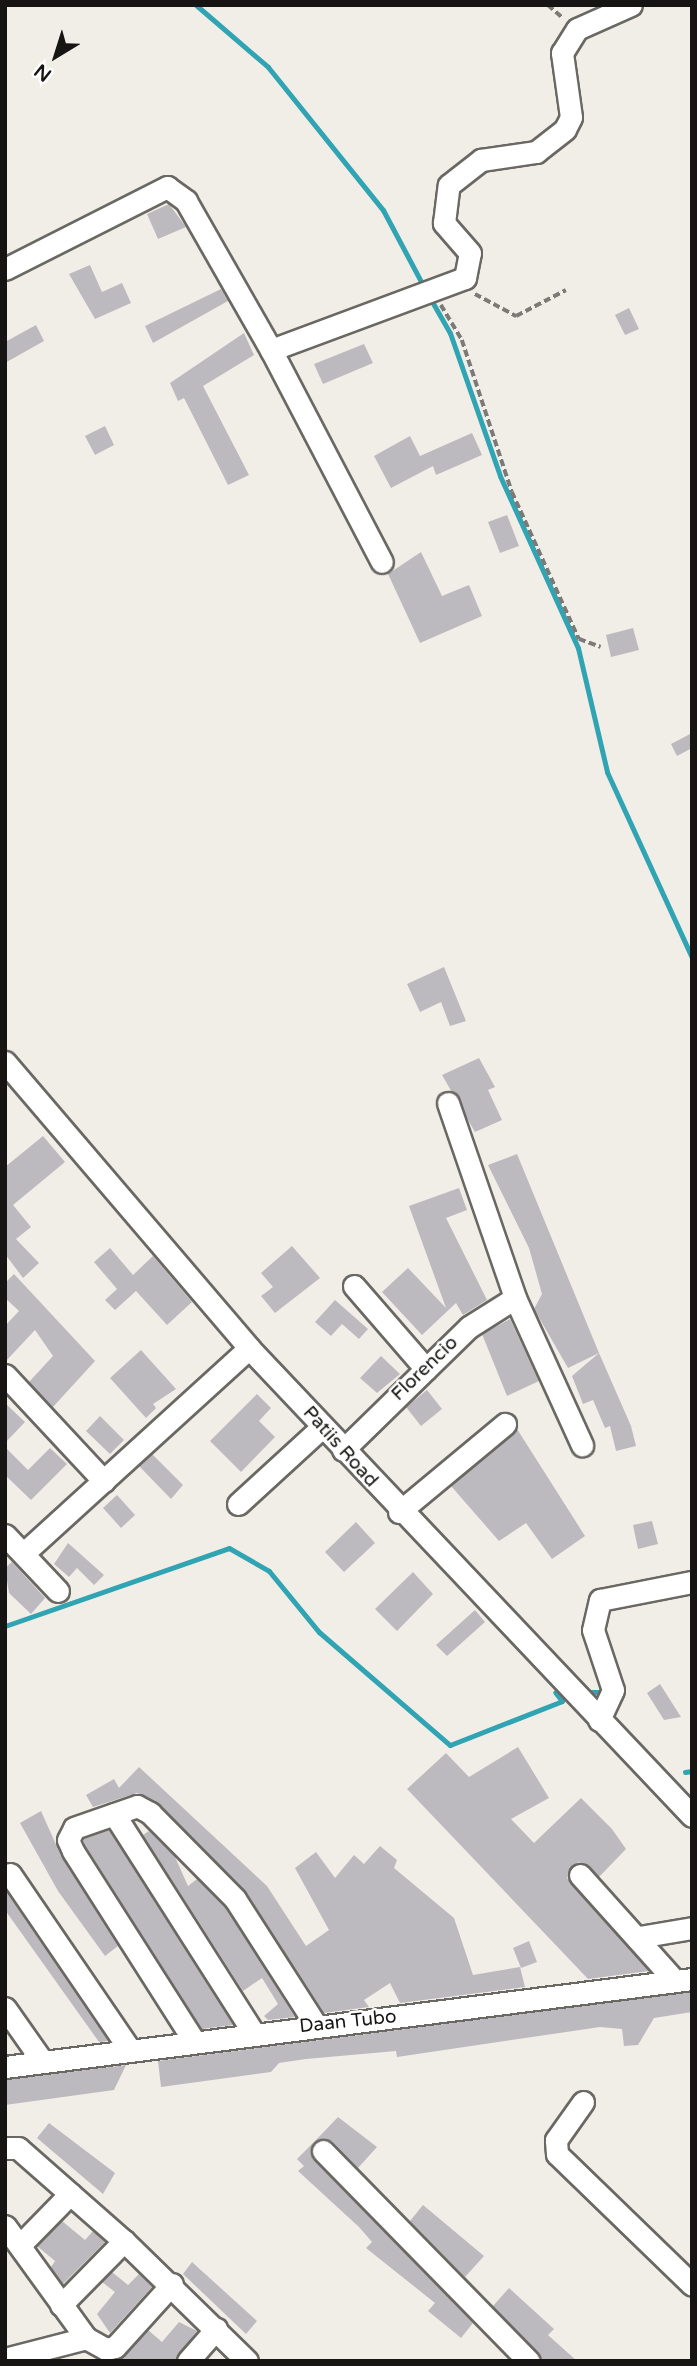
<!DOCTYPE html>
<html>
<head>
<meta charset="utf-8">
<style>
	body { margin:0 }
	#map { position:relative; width:697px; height:2366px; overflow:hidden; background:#f1eee8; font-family:"Varela Round",sans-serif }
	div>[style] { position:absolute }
	.stream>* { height:5px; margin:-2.5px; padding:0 2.5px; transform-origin:2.5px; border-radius:2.5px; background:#30a4b2 }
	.building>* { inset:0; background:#bdbabf }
	.path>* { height:3.5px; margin-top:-1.75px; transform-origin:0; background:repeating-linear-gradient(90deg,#7c7a76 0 7px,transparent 0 10.5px) }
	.roads { filter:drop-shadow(2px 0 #6a6863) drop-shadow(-2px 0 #6a6863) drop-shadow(0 2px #6a6863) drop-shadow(0 -2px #6a6863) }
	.minor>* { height:21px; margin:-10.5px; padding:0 10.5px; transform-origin:10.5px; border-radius:10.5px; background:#fff }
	span { translate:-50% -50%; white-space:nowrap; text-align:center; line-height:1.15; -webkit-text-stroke:5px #fff; paint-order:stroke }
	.street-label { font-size:19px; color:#161513 }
	.frame { position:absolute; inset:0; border:7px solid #161513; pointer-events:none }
	.north { position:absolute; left:21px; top:21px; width:70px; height:70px; -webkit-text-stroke:5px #fff; paint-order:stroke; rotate:218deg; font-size:19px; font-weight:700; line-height:28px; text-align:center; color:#161513 }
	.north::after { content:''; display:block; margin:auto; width:24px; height:32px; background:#161513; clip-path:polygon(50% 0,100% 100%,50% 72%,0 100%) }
</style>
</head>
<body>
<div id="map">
	<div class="stream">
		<div style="left:196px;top:5px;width:95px;rotate:40.7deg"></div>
		<div style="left:268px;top:67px;width:184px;rotate:51.2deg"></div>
		<div style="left:383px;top:210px;width:89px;rotate:62deg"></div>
		<div style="left:430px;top:298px;width:40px;rotate:60.3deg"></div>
		<div style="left:450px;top:333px;width:151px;rotate:70.7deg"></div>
		<div style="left:500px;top:476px;width:189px;rotate:65.6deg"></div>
		<div style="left:578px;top:648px;width:127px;rotate:76.8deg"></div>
		<div style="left:607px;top:772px;width:205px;rotate:65.4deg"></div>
		<div style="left:5px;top:1626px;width:237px;rotate:-19.2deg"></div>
		<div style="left:229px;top:1548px;width:46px;rotate:29.9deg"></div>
		<div style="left:269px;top:1571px;width:79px;rotate:50.7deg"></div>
		<div style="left:319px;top:1632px;width:173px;rotate:40.8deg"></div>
		<div style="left:450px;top:1745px;width:120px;rotate:-21.4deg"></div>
		<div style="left:562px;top:1701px;width:11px;rotate:-128deg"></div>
		<div style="left:584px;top:1692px;width:14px"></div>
		<div style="left:685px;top:1772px;width:7px;rotate:-8deg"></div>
	</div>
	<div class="building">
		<div style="clip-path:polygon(169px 204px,186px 227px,158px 239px,147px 214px)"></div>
		<div style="clip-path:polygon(90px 265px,102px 292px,122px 283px,131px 303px,95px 319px,69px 274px)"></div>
		<div style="clip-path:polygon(221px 289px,228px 301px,153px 343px,145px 326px)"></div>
		<div style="clip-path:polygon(629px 308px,639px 329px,625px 335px,615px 315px)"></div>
		<div style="clip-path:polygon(36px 325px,44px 341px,5px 363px,5px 342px)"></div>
		<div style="clip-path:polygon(244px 333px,254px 355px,203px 386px,249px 475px,228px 485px,184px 398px,178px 401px,170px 383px)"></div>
		<div style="clip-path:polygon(364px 344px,373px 363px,323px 384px,314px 364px)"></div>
		<div style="clip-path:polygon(105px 426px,114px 445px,95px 455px,85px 436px)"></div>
		<div style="clip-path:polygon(472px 433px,482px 455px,436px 475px,433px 466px,391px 488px,374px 456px,410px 436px,420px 456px)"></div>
		<div style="clip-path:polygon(507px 515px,519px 546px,500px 553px,488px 522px)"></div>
		<div style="clip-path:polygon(421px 552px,442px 596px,469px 585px,482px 616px,420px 643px,388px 574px)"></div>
		<div style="clip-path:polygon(633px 628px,639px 650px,611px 657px,606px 635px)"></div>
		<div style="clip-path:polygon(692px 733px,692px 748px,677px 756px,671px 744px)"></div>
		<div style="clip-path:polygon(444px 967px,466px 1021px,450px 1026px,441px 1002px,420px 1012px,407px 984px)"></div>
		<div style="clip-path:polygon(479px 1058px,495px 1087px,488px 1090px,502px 1120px,475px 1132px,442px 1075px)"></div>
		<div style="clip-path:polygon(43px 1136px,65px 1162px,13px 1205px,31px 1227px,16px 1239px,39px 1263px,23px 1278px,5px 1254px,5px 1167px)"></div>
		<div style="clip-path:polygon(517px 1154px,599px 1353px,568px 1368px,534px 1309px,542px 1294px,529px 1248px,488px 1165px)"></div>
		<div style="clip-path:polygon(459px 1188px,467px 1210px,446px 1218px,487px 1300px,463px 1315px,456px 1303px,422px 1335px,382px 1292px,408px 1268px,446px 1308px,409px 1206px)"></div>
		<div style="clip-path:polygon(292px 1246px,320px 1278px,275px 1313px,261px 1296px,273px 1287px,261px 1273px)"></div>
		<div style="clip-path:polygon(110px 1248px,133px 1275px,153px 1256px,192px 1302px,167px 1325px,136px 1291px,115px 1310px,105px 1300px,117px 1289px,94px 1262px)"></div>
		<div style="clip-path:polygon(14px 1274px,95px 1361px,53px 1407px,29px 1382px,53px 1356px,35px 1330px,5px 1362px,5px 1326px,19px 1311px,5px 1298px,5px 1283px)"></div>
		<div style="clip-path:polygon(335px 1300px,368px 1329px,359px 1339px,342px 1324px,331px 1336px,315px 1322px)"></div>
		<div style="clip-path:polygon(510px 1319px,539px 1381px,507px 1396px,482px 1334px)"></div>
		<div style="clip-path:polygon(141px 1350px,176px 1389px,153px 1404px,156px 1408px,146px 1418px,110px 1378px)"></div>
		<div style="clip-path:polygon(599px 1353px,631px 1426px,636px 1446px,616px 1451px,610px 1426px,605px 1428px,593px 1400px,583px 1404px,572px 1376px)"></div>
		<div style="clip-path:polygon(381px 1356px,400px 1374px,377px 1393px,360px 1378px)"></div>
		<div style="clip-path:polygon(427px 1390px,442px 1409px,421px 1426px,406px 1407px)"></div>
		<div style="clip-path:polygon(257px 1394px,271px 1408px,259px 1421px,275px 1437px,241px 1472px,210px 1441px)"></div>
		<div style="clip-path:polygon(5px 1403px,25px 1422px,5px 1443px)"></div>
		<div style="clip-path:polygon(100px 1416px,124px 1440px,110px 1454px,86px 1431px)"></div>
		<div style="clip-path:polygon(517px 1429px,585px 1536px,552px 1559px,526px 1523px,499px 1541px,451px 1486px)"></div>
		<div style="clip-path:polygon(5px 1447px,28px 1470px,50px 1448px,67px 1464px,31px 1500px,5px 1475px)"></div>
		<div style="clip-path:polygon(152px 1454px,183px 1485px,171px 1499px,139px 1466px)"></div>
		<div style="clip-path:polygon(117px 1495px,135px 1515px,121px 1528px,103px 1508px)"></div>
		<div style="clip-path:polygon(652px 1521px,658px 1544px,638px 1549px,633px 1525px)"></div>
		<div style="clip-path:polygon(356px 1522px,375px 1543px,344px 1572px,325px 1552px)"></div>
		<div style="clip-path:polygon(68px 1543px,104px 1575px,94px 1585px,77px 1568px,69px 1577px,54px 1564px)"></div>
		<div style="clip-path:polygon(12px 1562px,45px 1598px,31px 1614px,9px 1593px,5px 1568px)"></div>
		<div style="clip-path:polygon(413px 1572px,433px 1594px,397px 1631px,375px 1609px)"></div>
		<div style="clip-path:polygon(475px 1610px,485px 1622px,447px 1656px,436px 1645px)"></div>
		<div style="clip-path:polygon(660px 1684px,681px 1717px,664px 1720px,647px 1693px)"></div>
		<div style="clip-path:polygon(518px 1747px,549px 1798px,511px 1819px,534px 1843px,581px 1798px,612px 1829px,626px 1849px,599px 1877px,578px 1862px,567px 1878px,649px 1971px,588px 1979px,407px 1789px,446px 1753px,469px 1777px)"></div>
		<div style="clip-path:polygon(139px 1767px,267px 1886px,306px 1946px,329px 1930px,295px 1868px,316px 1852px,335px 1878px,354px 1855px,364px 1864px,380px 1846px,397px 1860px,394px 1868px,454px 1918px,473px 1975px,520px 1967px,525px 1987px,400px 2003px,390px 1983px,364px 2000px,369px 2007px,324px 2013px,246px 1892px,159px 1804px,137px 1793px,93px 1807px,86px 1795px,114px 1779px,119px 1788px)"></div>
		<div style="clip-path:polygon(41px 1811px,62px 1858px,118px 1946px,105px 1956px,58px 1891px,20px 1823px)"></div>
		<div style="clip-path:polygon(109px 1830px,233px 2025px,202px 2029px,85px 1845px,83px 1839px)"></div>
		<div style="clip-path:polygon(149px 1831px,175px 1857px,188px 1886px,197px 1879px,225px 1907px,295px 2017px,268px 2020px,264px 2016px,278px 2004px,262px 1978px,243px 1991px,143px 1835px)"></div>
		<div style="clip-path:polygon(5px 1890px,108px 2041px,99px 2042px,5px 1910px)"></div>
		<div style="clip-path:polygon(529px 1941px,537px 1962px,521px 1968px,513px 1948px)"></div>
		<div style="clip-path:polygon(692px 1992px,692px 2012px,654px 2018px,638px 2045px,624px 2046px,622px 2029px,600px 2027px,397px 2057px,396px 2051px,306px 2059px,279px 2063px,271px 2072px,161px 2087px,158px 2061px)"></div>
		<div style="clip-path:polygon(126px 2065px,114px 2090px,5px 2105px,5px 2080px)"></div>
		<div style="clip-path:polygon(338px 2117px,377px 2147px,358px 2168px,332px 2141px,315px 2141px)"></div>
		<div style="clip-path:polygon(49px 2123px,115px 2173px,103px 2194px,37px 2138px)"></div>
		<div style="clip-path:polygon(313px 2143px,314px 2160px,473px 2323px,461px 2338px,428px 2311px,435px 2303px,366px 2248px,372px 2242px,359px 2227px,298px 2171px,304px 2166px,297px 2159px)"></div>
		<div style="clip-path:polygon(423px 2205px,484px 2256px,465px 2277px,410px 2221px)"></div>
		<div style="clip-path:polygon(62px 2221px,85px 2240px,93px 2231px,105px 2242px,63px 2284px,51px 2267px,55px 2261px,37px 2246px)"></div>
		<div style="clip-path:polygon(192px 2262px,257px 2321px,246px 2334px,183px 2274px)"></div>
		<div style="clip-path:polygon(112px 2272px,128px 2285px,139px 2274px,152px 2287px,110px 2333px,97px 2314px,115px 2292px,102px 2282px)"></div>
		<div style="clip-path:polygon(509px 2288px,554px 2329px,548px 2335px,577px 2361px,542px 2359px,493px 2306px)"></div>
		<div style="clip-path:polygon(179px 2322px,197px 2331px,175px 2361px,114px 2361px,148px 2330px,162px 2342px)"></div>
	</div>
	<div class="path">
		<div style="left:548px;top:5px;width:18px;rotate:41deg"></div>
		<div style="left:475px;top:294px;width:47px;rotate:28.2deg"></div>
		<div style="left:516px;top:316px;width:56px;rotate:-27.5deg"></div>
		<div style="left:441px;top:305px;width:41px;rotate:59deg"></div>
		<div style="left:462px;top:340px;width:160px;rotate:71.8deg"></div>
		<div style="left:512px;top:492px;width:162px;rotate:65.5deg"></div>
		<div style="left:579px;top:639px;width:23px;rotate:20deg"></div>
	</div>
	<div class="roads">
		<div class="minor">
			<div style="left:5px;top:269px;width:182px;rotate:-26.8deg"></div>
			<div style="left:167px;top:187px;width:24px;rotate:36deg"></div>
			<div style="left:186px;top:201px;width:172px;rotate:60.3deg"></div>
			<div style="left:271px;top:350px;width:207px;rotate:-20.4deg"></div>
			<div style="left:465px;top:278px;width:25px;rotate:-79deg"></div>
			<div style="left:470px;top:253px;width:40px;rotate:-131deg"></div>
			<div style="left:444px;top:223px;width:38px;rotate:-83deg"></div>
			<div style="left:449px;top:185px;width:41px;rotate:-38deg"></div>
			<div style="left:481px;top:160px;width:56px;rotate:-8.3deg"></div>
			<div style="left:536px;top:152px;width:37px;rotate:-38deg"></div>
			<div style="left:565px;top:129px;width:13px;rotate:-63deg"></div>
			<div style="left:571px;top:117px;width:65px;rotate:-98deg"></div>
			<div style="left:562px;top:53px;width:28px;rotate:-58deg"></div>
			<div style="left:577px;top:29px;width:59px;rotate:-24deg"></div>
			<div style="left:271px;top:350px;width:239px;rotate:62.4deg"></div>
			<div style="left:5px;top:1062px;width:376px;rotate:49.5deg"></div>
			<div style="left:249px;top:1348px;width:644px;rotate:46.57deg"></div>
			<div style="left:448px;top:1103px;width:206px;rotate:71deg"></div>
			<div style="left:515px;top:1298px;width:162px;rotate:65.5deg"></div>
			<div style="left:354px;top:1286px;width:110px;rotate:49.1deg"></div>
			<div style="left:5px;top:1375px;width:145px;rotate:47deg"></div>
			<div style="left:343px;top:1450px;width:176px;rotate:-44.3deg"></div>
			<div style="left:469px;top:1327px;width:54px;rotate:-32.2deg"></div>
			<div style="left:238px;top:1504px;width:114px;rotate:-42.5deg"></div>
			<div style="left:399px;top:1512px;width:138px;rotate:-39.7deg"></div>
			<div style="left:5px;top:1535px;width:77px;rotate:46.6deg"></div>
			<div style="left:24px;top:1553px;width:304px;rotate:-42.3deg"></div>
			<div style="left:599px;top:1720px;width:33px;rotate:-65deg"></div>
			<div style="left:613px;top:1690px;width:63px;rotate:-108.4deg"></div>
			<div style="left:593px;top:1630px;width:31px;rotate:-77deg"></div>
			<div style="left:600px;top:1600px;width:94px;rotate:-11.1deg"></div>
			<div style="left:114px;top:1814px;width:259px;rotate:57.5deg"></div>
			<div style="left:10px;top:1874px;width:213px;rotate:55.7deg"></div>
			<div style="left:580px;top:1875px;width:142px;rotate:48.1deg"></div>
			<div style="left:639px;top:1937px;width:54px;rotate:-9.6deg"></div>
			<div style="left:5px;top:2008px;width:66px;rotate:54.9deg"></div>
			<div style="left:194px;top:2041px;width:225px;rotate:-122.5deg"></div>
			<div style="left:73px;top:1851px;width:12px;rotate:-114deg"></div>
			<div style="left:68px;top:1840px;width:13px;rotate:-63deg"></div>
			<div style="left:74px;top:1828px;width:67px;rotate:-19.2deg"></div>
			<div style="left:137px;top:1806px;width:15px;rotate:28deg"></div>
			<div style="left:150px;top:1813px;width:121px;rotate:45.3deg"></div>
			<div style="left:235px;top:1899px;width:150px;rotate:57.3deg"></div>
			<div style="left:5px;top:2067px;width:693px;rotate:-7.3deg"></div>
			<div style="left:583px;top:2102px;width:47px;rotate:125.4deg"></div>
			<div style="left:556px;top:2140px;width:14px;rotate:86deg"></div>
			<div style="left:557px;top:2154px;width:188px;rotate:44.1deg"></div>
			<div style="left:5px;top:2148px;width:13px"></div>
			<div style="left:18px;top:2148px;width:141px;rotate:41.3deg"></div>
			<div style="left:124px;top:2241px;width:172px;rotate:44.3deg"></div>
			<div style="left:323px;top:2151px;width:294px;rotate:45.6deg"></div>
			<div style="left:5px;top:2226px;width:138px;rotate:54.1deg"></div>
			<div style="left:86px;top:2338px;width:23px;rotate:29deg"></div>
			<div style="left:106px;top:2349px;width:9px;rotate:-13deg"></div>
			<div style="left:115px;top:2347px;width:85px;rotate:-47.9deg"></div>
			<div style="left:22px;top:2243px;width:69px;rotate:-45.6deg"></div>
			<div style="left:61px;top:2305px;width:90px;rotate:-45.5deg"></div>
			<div style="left:5px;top:2359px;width:84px;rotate:-14.5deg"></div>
			<div style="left:188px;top:2361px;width:43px;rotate:-48.8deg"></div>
		</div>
	</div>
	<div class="street-label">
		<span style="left:425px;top:1369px;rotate:-44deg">Florencio</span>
		<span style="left:340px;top:1447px;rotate:48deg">Patiis Road</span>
		<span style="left:348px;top:2022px;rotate:-6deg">Daan Tubo</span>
	</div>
	<div class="frame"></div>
	<div class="north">N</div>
</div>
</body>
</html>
